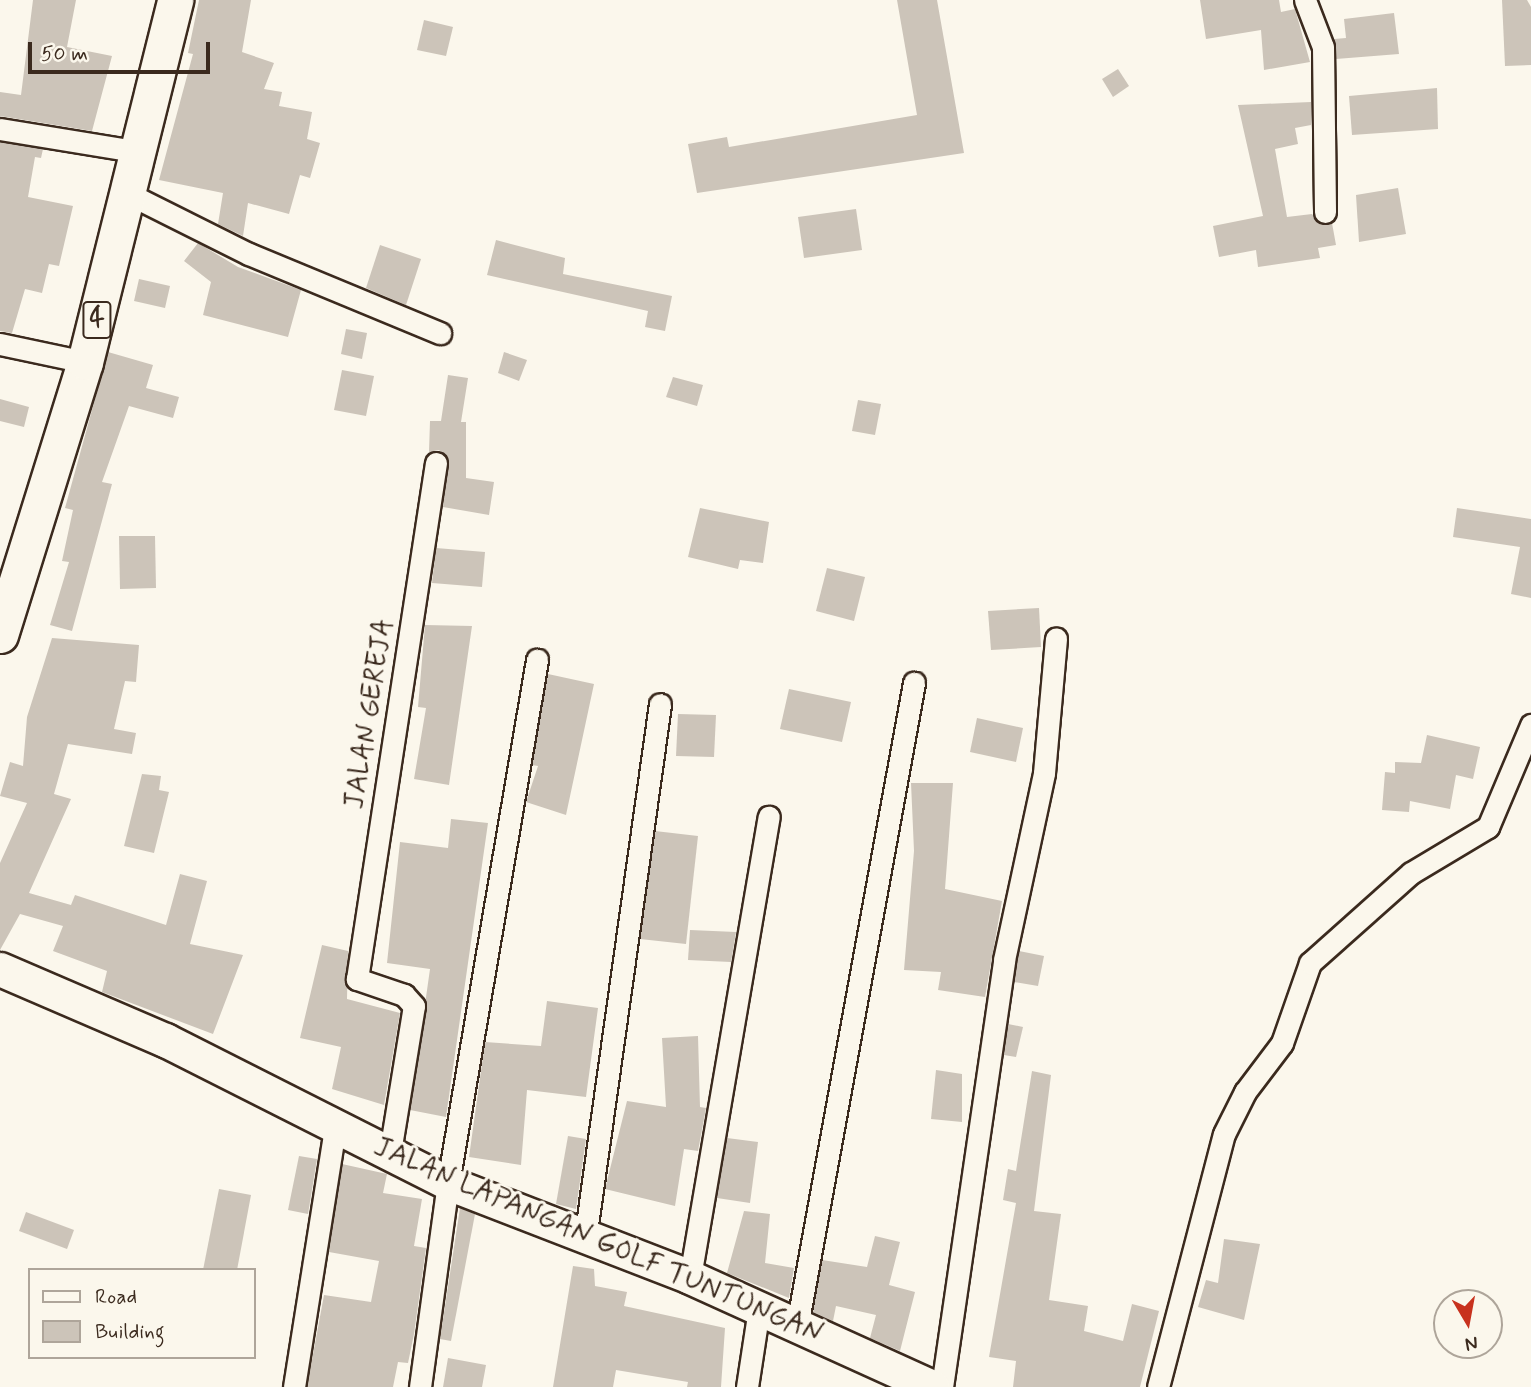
<!DOCTYPE html>
<html>
<head>
<meta charset="utf-8">
<style>
	body { margin:0 }
	#map { position:relative; width:1531px; height:1387px; overflow:hidden; background:#fbf7ec; font-family:Mynerve,sans-serif }
	div>[style] { position:absolute }
	.building>* { inset:0; background:#ccc4b9 }
	.roads { filter:drop-shadow(2px 0 #3b2a1e) drop-shadow(-2px 0 #3b2a1e) drop-shadow(0 2px #3b2a1e) drop-shadow(0 -2px #3b2a1e) }
	.minor>* { height:21px; margin:-10.5px; padding:0 10.5px; transform-origin:10.5px; border-radius:10.5px; background:#fbf7ec }
	.primary>* { height:33px; margin:-16.5px; padding:0 16.5px; transform-origin:16.5px; border-radius:16.5px; background:#fbf7ec }
	.trunk>* { height:35px; margin:-17.5px; padding:0 17.5px; transform-origin:17.5px; border-radius:17.5px; background:#fbf7ec }
	span { translate:-50% -50%; white-space:nowrap; text-align:center; line-height:1.15; -webkit-text-stroke:6px #fbf7ec; paint-order:stroke }
	.shield-label span { padding:2px 5px; background:#fbf7ec; border:2px solid; border-radius:5px; -webkit-text-stroke-width:0 }
	.shield-label { font-size:26px; color:#3b2a1e; font-weight:700 }
	.street-label { font-size:28px; color:#3b2a1e }
	.legend { position:absolute; left:28px; top:1268px; width:228px; height:91px; box-sizing:border-box; background:#fbf7ec; border:2px solid #aea59a; margin:0; padding:9px 12px; list-style:none; font-size:21px; color:#3b2a1e }
	.legend li { display:flex; align-items:center; gap:14px; height:35px }
	.legend b { width:35px; border:2px solid #aea59a }
	.north { position:absolute; left:1433px; top:1289px; width:70px; height:70px; box-sizing:border-box; background:#fbf7ec; border:2px solid #aea59a; border-radius:50%; rotate:170deg; font-size:19px; font-weight:700; line-height:28px; text-align:center; color:#3b2a1e }
	.north::after { content:''; display:block; margin:auto; width:24px; height:32px; background:#c8321e; clip-path:polygon(50% 0,100% 100%,50% 72%,0 100%) }
	.scale { position:absolute; left:28px; top:42px; width:182px; height:32px; box-sizing:border-box; border:4px solid #3b2a1e; border-top:0; padding-left:9px; font-size:21px; line-height:24px; white-space:nowrap; color:#3b2a1e; -webkit-text-stroke:5px #fbf7ec; paint-order:stroke }
</style>
</head>
<body>
<div id="map">
	<div class="building">
		<div style="clip-path:polygon(33px 0,76px 0,67px 47px,112px 56px,92px 131px,0 116px,0 92px,21px 95px)"></div>
		<div style="clip-path:polygon(199px 0,251px 0,242px 52px,274px 63px,264px 89px,282px 92px,279px 106px,312px 112px,307px 139px,320px 143px,310px 178px,300px 175px,289px 214px,248px 203px,243px 236px,218px 224px,223px 193px,159px 180px,193px 54px,188px 53px)"></div>
		<div style="clip-path:polygon(897px 0,937px 0,964px 153px,697px 193px,688px 144px,727px 137px,729px 147px,917px 115px)"></div>
		<div style="clip-path:polygon(1200px 0,1279px 0,1281px 12px,1295px 9px,1310px 62px,1264px 70px,1261px 30px,1206px 39px)"></div>
		<div style="clip-path:polygon(1502px 0,1527px 0,1531px 7px,1531px 65px,1505px 66px)"></div>
		<div style="clip-path:polygon(1394px 13px,1399px 54px,1336px 59px,1334px 39px,1346px 38px,1344px 19px)"></div>
		<div style="clip-path:polygon(424px 20px,453px 27px,446px 56px,417px 50px)"></div>
		<div style="clip-path:polygon(1118px 69px,1129px 86px,1113px 97px,1102px 79px)"></div>
		<div style="clip-path:polygon(1437px 88px,1438px 129px,1352px 135px,1349px 96px)"></div>
		<div style="clip-path:polygon(1311px 102px,1311px 125px,1295px 128px,1298px 144px,1275px 149px,1287px 217px,1312px 214px,1319px 224px,1332px 223px,1336px 245px,1318px 248px,1320px 258px,1258px 267px,1256px 250px,1219px 257px,1213px 226px,1263px 216px,1238px 105px)"></div>
		<div style="clip-path:polygon(0 142px,43px 149px,41px 158px,35px 157px,28px 197px,73px 206px,59px 266px,49px 264px,42px 293px,25px 289px,12px 333px,0 331px)"></div>
		<div style="clip-path:polygon(1398px 188px,1406px 234px,1359px 242px,1356px 195px)"></div>
		<div style="clip-path:polygon(856px 209px,862px 250px,804px 258px,798px 217px)"></div>
		<div style="clip-path:polygon(496px 240px,565px 258px,563px 274px,672px 296px,665px 331px,645px 327px,648px 311px,487px 275px)"></div>
		<div style="clip-path:polygon(198px 243px,238px 267px,301px 290px,288px 337px,203px 315px,211px 282px,184px 261px)"></div>
		<div style="clip-path:polygon(380px 245px,421px 259px,406px 305px,366px 288px)"></div>
		<div style="clip-path:polygon(139px 279px,170px 286px,165px 308px,134px 301px)"></div>
		<div style="clip-path:polygon(346px 329px,367px 333px,362px 359px,341px 354px)"></div>
		<div style="clip-path:polygon(108px 352px,153px 365px,146px 388px,179px 397px,173px 418px,129px 406px,102px 482px,112px 484px,72px 631px,50px 625px,69px 562px,62px 561px,73px 510px,65px 508px)"></div>
		<div style="clip-path:polygon(504px 352px,527px 360px,519px 381px,498px 373px)"></div>
		<div style="clip-path:polygon(342px 370px,374px 376px,366px 416px,334px 410px)"></div>
		<div style="clip-path:polygon(448px 375px,468px 378px,461px 422px,466px 422px,466px 478px,494px 482px,489px 515px,443px 507px,448px 459px,439px 450px,429px 452px,430px 421px,441px 421px)"></div>
		<div style="clip-path:polygon(673px 377px,703px 385px,697px 406px,666px 397px)"></div>
		<div style="clip-path:polygon(0 399px,29px 407px,24px 427px,0 421px)"></div>
		<div style="clip-path:polygon(858px 400px,881px 404px,875px 435px,852px 431px)"></div>
		<div style="clip-path:polygon(700px 508px,769px 522px,763px 563px,740px 560px,738px 569px,688px 557px)"></div>
		<div style="clip-path:polygon(1457px 508px,1531px 519px,1531px 598px,1511px 594px,1520px 547px,1453px 537px)"></div>
		<div style="clip-path:polygon(119px 536px,155px 536px,156px 588px,120px 589px)"></div>
		<div style="clip-path:polygon(436px 548px,485px 552px,482px 587px,432px 583px)"></div>
		<div style="clip-path:polygon(827px 568px,865px 577px,854px 621px,816px 611px)"></div>
		<div style="clip-path:polygon(1039px 608px,1041px 647px,991px 650px,988px 611px)"></div>
		<div style="clip-path:polygon(425px 625px,472px 626px,449px 785px,414px 779px,426px 708px,418px 707px)"></div>
		<div style="clip-path:polygon(52px 638px,139px 645px,136px 682px,125px 681px,114px 729px,136px 733px,132px 754px,68px 744px,54px 794px,71px 799px,29px 893px,71px 905px,75px 895px,166px 925px,180px 874px,207px 881px,190px 944px,243px 955px,213px 1034px,102px 992px,107px 971px,53px 951px,63px 926px,20px 914px,0 950px,0 863px,27px 803px,0 796px,10px 762px,23px 766px,27px 717px)"></div>
		<div style="clip-path:polygon(548px 674px,594px 684px,566px 815px,526px 802px,538px 766px,532px 765px)"></div>
		<div style="clip-path:polygon(789px 689px,851px 702px,842px 742px,780px 729px)"></div>
		<div style="clip-path:polygon(678px 714px,716px 715px,714px 757px,676px 756px)"></div>
		<div style="clip-path:polygon(977px 718px,1023px 728px,1016px 762px,970px 752px)"></div>
		<div style="clip-path:polygon(1427px 735px,1480px 747px,1473px 779px,1456px 775px,1450px 809px,1410px 801px,1409px 812px,1382px 810px,1385px 772px,1395px 773px,1395px 762px,1421px 763px)"></div>
		<div style="clip-path:polygon(142px 774px,161px 776px,159px 790px,169px 792px,154px 853px,124px 846px)"></div>
		<div style="clip-path:polygon(911px 783px,953px 783px,945px 889px,1002px 901px,985px 997px,938px 990px,941px 972px,904px 970px,914px 851px)"></div>
		<div style="clip-path:polygon(451px 819px,488px 823px,446px 1117px,410px 1110px,430px 969px,387px 963px,400px 842px,448px 848px)"></div>
		<div style="clip-path:polygon(655px 831px,698px 836px,686px 944px,640px 939px)"></div>
		<div style="clip-path:polygon(690px 930px,736px 932px,731px 962px,688px 960px)"></div>
		<div style="clip-path:polygon(322px 945px,348px 951px,347px 999px,400px 1013px,384px 1105px,332px 1089px,341px 1047px,300px 1038px)"></div>
		<div style="clip-path:polygon(1019px 951px,1044px 956px,1038px 986px,1014px 982px)"></div>
		<div style="clip-path:polygon(547px 1001px,598px 1008px,586px 1097px,527px 1090px,521px 1165px,469px 1157px,485px 1042px,541px 1046px)"></div>
		<div style="clip-path:polygon(1008px 1024px,1023px 1027px,1016px 1057px,1004px 1055px)"></div>
		<div style="clip-path:polygon(698px 1036px,700px 1107px,706px 1108px,698px 1151px,684px 1149px,675px 1206px,605px 1189px,627px 1101px,666px 1107px,662px 1038px)"></div>
		<div style="clip-path:polygon(936px 1070px,962px 1074px,962px 1122px,931px 1119px)"></div>
		<div style="clip-path:polygon(1032px 1071px,1051px 1075px,1034px 1211px,1061px 1214px,1049px 1300px,1088px 1306px,1084px 1331px,1123px 1341px,1132px 1304px,1159px 1311px,1140px 1387px,1013px 1387px,1016px 1361px,989px 1357px,1016px 1203px,1003px 1200px,1008px 1169px,1016px 1171px)"></div>
		<div style="clip-path:polygon(568px 1136px,586px 1139px,576px 1209px,556px 1204px)"></div>
		<div style="clip-path:polygon(727px 1138px,758px 1142px,750px 1203px,717px 1198px)"></div>
		<div style="clip-path:polygon(299px 1156px,317px 1159px,308px 1214px,288px 1210px)"></div>
		<div style="clip-path:polygon(342px 1164px,387px 1174px,383px 1193px,422px 1199px,414px 1246px,426px 1248px,414px 1334px,408px 1363px,398px 1362px,393px 1387px,307px 1387px,324px 1295px,371px 1302px,379px 1261px,329px 1252px)"></div>
		<div style="clip-path:polygon(219px 1189px,251px 1195px,237px 1270px,203px 1270px)"></div>
		<div style="clip-path:polygon(460px 1208px,475px 1214px,451px 1341px,440px 1339px)"></div>
		<div style="clip-path:polygon(744px 1211px,770px 1214px,765px 1263px,794px 1268px,789px 1298px,727px 1273px)"></div>
		<div style="clip-path:polygon(26px 1212px,74px 1230px,67px 1249px,19px 1231px)"></div>
		<div style="clip-path:polygon(875px 1236px,900px 1242px,889px 1285px,915px 1292px,900px 1351px,870px 1338px,876px 1315px,836px 1306px,833px 1321px,813px 1312px,822px 1260px,867px 1267px)"></div>
		<div style="clip-path:polygon(1224px 1239px,1260px 1244px,1244px 1320px,1198px 1307px,1206px 1280px,1218px 1283px)"></div>
		<div style="clip-path:polygon(573px 1266px,594px 1269px,595px 1286px,627px 1292px,624px 1306px,725px 1328px,721px 1387px,687px 1387px,688px 1382px,616px 1370px,613px 1387px,553px 1387px)"></div>
		<div style="clip-path:polygon(448px 1358px,486px 1365px,482px 1387px,443px 1387px)"></div>
	</div>
	<div class="roads">
		<div class="minor">
			<div style="left:1305px;top:0;width:50px;rotate:69deg"></div>
			<div style="left:1323px;top:47px;width:165px;rotate:89.3deg"></div>
			<div style="left:0;top:129px;width:142px;rotate:9.3deg"></div>
			<div style="left:131px;top:195px;width:132px;rotate:26.6deg"></div>
			<div style="left:249px;top:254px;width:207px;rotate:22.5deg"></div>
			<div style="left:0;top:344px;width:87px;rotate:12deg"></div>
			<div style="left:390px;top:1152px;width:148px;rotate:-80.7deg"></div>
			<div style="left:414px;top:1006px;width:15px;rotate:-132deg"></div>
			<div style="left:404px;top:995px;width:50px;rotate:-161.2deg"></div>
			<div style="left:357px;top:979px;width:522px;rotate:-81.3deg"></div>
			<div style="left:585px;top:1239px;width:540px;rotate:-82.02deg"></div>
			<div style="left:690px;top:1277px;width:467px;rotate:-80.3deg"></div>
			<div style="left:797px;top:1326px;width:654px;rotate:-79.69deg"></div>
			<div style="left:294px;top:1387px;width:263px;rotate:-81deg"></div>
			<div style="left:420px;top:1387px;width:206px;rotate:-82.2deg"></div>
			<div style="left:448px;top:1183px;width:531px;rotate:-80.34deg"></div>
			<div style="left:747px;top:1387px;width:79px;rotate:-81.3deg"></div>
			<div style="left:942px;top:1387px;width:431px;rotate:-81.7deg"></div>
			<div style="left:1004px;top:960px;width:191px;rotate:-77.9deg"></div>
			<div style="left:1044px;top:773px;width:135px;rotate:-84.9deg"></div>
			<div style="left:1158px;top:1387px;width:261px;rotate:-75.4deg"></div>
			<div style="left:1224px;top:1134px;width:47px;rotate:-63.4deg"></div>
			<div style="left:1245px;top:1092px;width:61px;rotate:-52.9deg"></div>
			<div style="left:1282px;top:1043px;width:85px;rotate:-70.7deg"></div>
			<div style="left:1310px;top:963px;width:135px;rotate:-41.7deg"></div>
			<div style="left:1411px;top:873px;width:90px;rotate:-30.9deg"></div>
			<div style="left:1488px;top:827px;width:111px;rotate:-67.1deg"></div>
		</div>
		<div class="primary">
			<div style="left:0;top:969px;width:180px;rotate:23.3deg"></div>
			<div style="left:165px;top:1040px;width:317px;rotate:26.8deg"></div>
			<div style="left:448px;top:1183px;width:260px;rotate:21.2deg"></div>
			<div style="left:690px;top:1277px;width:266px;rotate:24.4deg"></div>
		</div>
		<div class="trunk">
			<div style="left:0;top:635px;width:286px;rotate:-72.7deg"></div>
			<div style="left:85px;top:362px;width:373px;rotate:-76deg"></div>
		</div>
	</div>
	<div class="shield-label">
		<span style="left:97px;top:320px">4</span>
	</div>
	<div class="street-label">
		<span style="left:370px;top:714px;rotate:-81deg">JALAN GEREJA</span>
		<span style="left:598px;top:1241px;rotate:23deg">JALAN LAPANGAN GOLF TUNTUNGAN</span>
	</div>
	<ul class="legend">
	<li><b style="height:9px;background:#fbf7ec"></b>Road</li>
	<li><b style="height:19px;background:#ccc4b9"></b>Building</li>
	</ul>
	<div class="north">N</div>
	<div class="scale">50 m</div>
</div>
</body>
</html>
